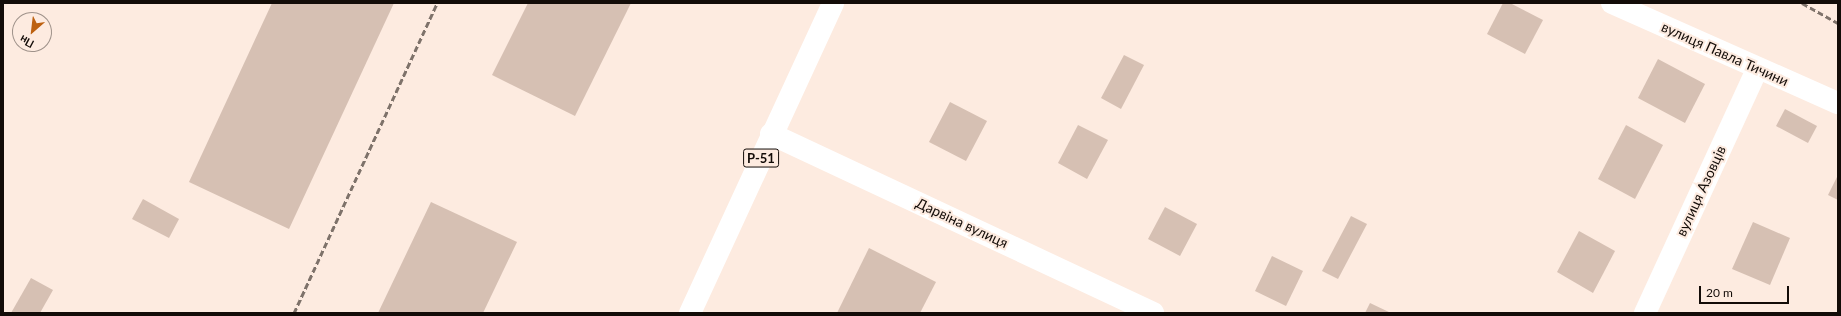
<!DOCTYPE html>
<html>
<head>
<meta charset="utf-8">
<style>
	body { margin:0 }
	#map { position:relative; width:1841px; height:316px; overflow:hidden; background:#fdebe0; font-family:Lato,sans-serif }
	div>[style] { position:absolute }
	.building>* { inset:0; background:#d6c0b3 }
	.minor>* { height:22px; margin:-11px; padding:0 11px; transform-origin:11px; border-radius:11px; background:#fff }
	.primary>* { height:22px; margin:-11px; padding:0 11px; transform-origin:11px; border-radius:11px; background:#fff }
	.rail>* { height:3px; margin-top:-1.5px; transform-origin:0; background:repeating-linear-gradient(90deg,#7e726a 0 6px,transparent 0 9px) }
	span { translate:-50% -50%; white-space:nowrap; text-align:center; line-height:1.15; -webkit-text-stroke:4px #fdebe0; paint-order:stroke }
	.shield-label span { padding:1px 3px; background:#fdebe0; border:1px solid; border-radius:3px; -webkit-text-stroke-width:0 }
	.shield-label { font-size:13px; color:#130c08; font-weight:700 }
	.street-label { font-size:14px; color:#130c08 }
	.frame { position:absolute; inset:0; border:4px solid #130c08; pointer-events:none }
	.north { position:absolute; left:12px; top:12px; width:40px; height:40px; box-sizing:border-box; background:#fdebe0; border:1px solid #9f928a; border-radius:50%; rotate:208deg; font-size:11px; font-weight:700; line-height:16px; text-align:center; color:#130c08 }
	.north::after { content:''; display:block; margin:auto; width:14px; height:18px; background:#bd6110; clip-path:polygon(50% 0,100% 100%,50% 72%,0 100%) }
	.scale { position:absolute; left:1699px; top:286px; width:90px; height:18px; box-sizing:border-box; border:2px solid #130c08; border-top:0; padding-left:5px; font-size:12px; line-height:14px; white-space:nowrap; color:#130c08; -webkit-text-stroke:3px #fdebe0; paint-order:stroke }
</style>
</head>
<body>
<div id="map">
	<div class="building">
		<div style="clip-path:polygon(272px 3px,394px 3px,289px 229px,189px 182px)"></div>
		<div style="clip-path:polygon(528px 3px,631px 3px,575px 116px,492px 75px)"></div>
		<div style="clip-path:polygon(1503px 3px,1510px 3px,1543px 20px,1525px 54px,1487px 34px)"></div>
		<div style="clip-path:polygon(1124px 55px,1144px 65px,1121px 109px,1101px 98px)"></div>
		<div style="clip-path:polygon(1658px 59px,1705px 84px,1685px 123px,1638px 98px)"></div>
		<div style="clip-path:polygon(950px 102px,987px 121px,966px 161px,929px 142px)"></div>
		<div style="clip-path:polygon(1785px 109px,1817px 126px,1808px 143px,1776px 126px)"></div>
		<div style="clip-path:polygon(1078px 125px,1108px 140px,1087px 179px,1058px 163px)"></div>
		<div style="clip-path:polygon(1626px 125px,1663px 145px,1635px 199px,1598px 179px)"></div>
		<div style="clip-path:polygon(1838px 175px,1838px 200px,1828px 195px)"></div>
		<div style="clip-path:polygon(143px 199px,179px 219px,169px 238px,132px 219px)"></div>
		<div style="clip-path:polygon(431px 202px,517px 242px,483px 313px,378px 313px)"></div>
		<div style="clip-path:polygon(1165px 207px,1197px 224px,1180px 256px,1148px 239px)"></div>
		<div style="clip-path:polygon(1351px 216px,1367px 224px,1338px 279px,1322px 271px)"></div>
		<div style="clip-path:polygon(1753px 222px,1790px 238px,1770px 285px,1732px 269px)"></div>
		<div style="clip-path:polygon(1579px 231px,1615px 251px,1593px 293px,1557px 272px)"></div>
		<div style="clip-path:polygon(869px 248px,936px 282px,920px 313px,837px 313px)"></div>
		<div style="clip-path:polygon(1272px 256px,1303px 271px,1286px 306px,1255px 291px)"></div>
		<div style="clip-path:polygon(31px 278px,53px 290px,40px 313px,11px 313px)"></div>
		<div style="clip-path:polygon(1370px 303px,1391px 313px,1365px 313px)"></div>
	</div>
	<div class="minor">
		<div style="left:1612px;top:3px;width:247px;rotate:23.9deg"></div>
		<div style="left:771px;top:134px;width:422px;rotate:25.1deg"></div>
		<div style="left:1645px;top:313px;width:268px;rotate:-65.3deg"></div>
	</div>
	<div class="primary">
		<div style="left:690px;top:313px;width:341px;rotate:-65.2deg"></div>
	</div>
	<div class="rail">
		<div style="left:1802px;top:3px;width:41px;rotate:29.1deg"></div>
		<div style="left:294px;top:313px;width:341px;rotate:-65.2deg"></div>
	</div>
	<div class="shield-label">
		<span style="left:761px;top:158px">Р-51</span>
	</div>
	<div class="street-label">
		<span style="left:1725px;top:54px;rotate:24deg">вулиця Павла Тичини</span>
		<span style="left:1701px;top:191px;rotate:-65deg">вулиця Азовців</span>
		<span style="left:962px;top:223px;rotate:25deg">Дарвіна вулиця</span>
	</div>
	<div class="frame"></div>
	<div class="north">Пн</div>
	<div class="scale">20 m</div>
</div>
</body>
</html>
